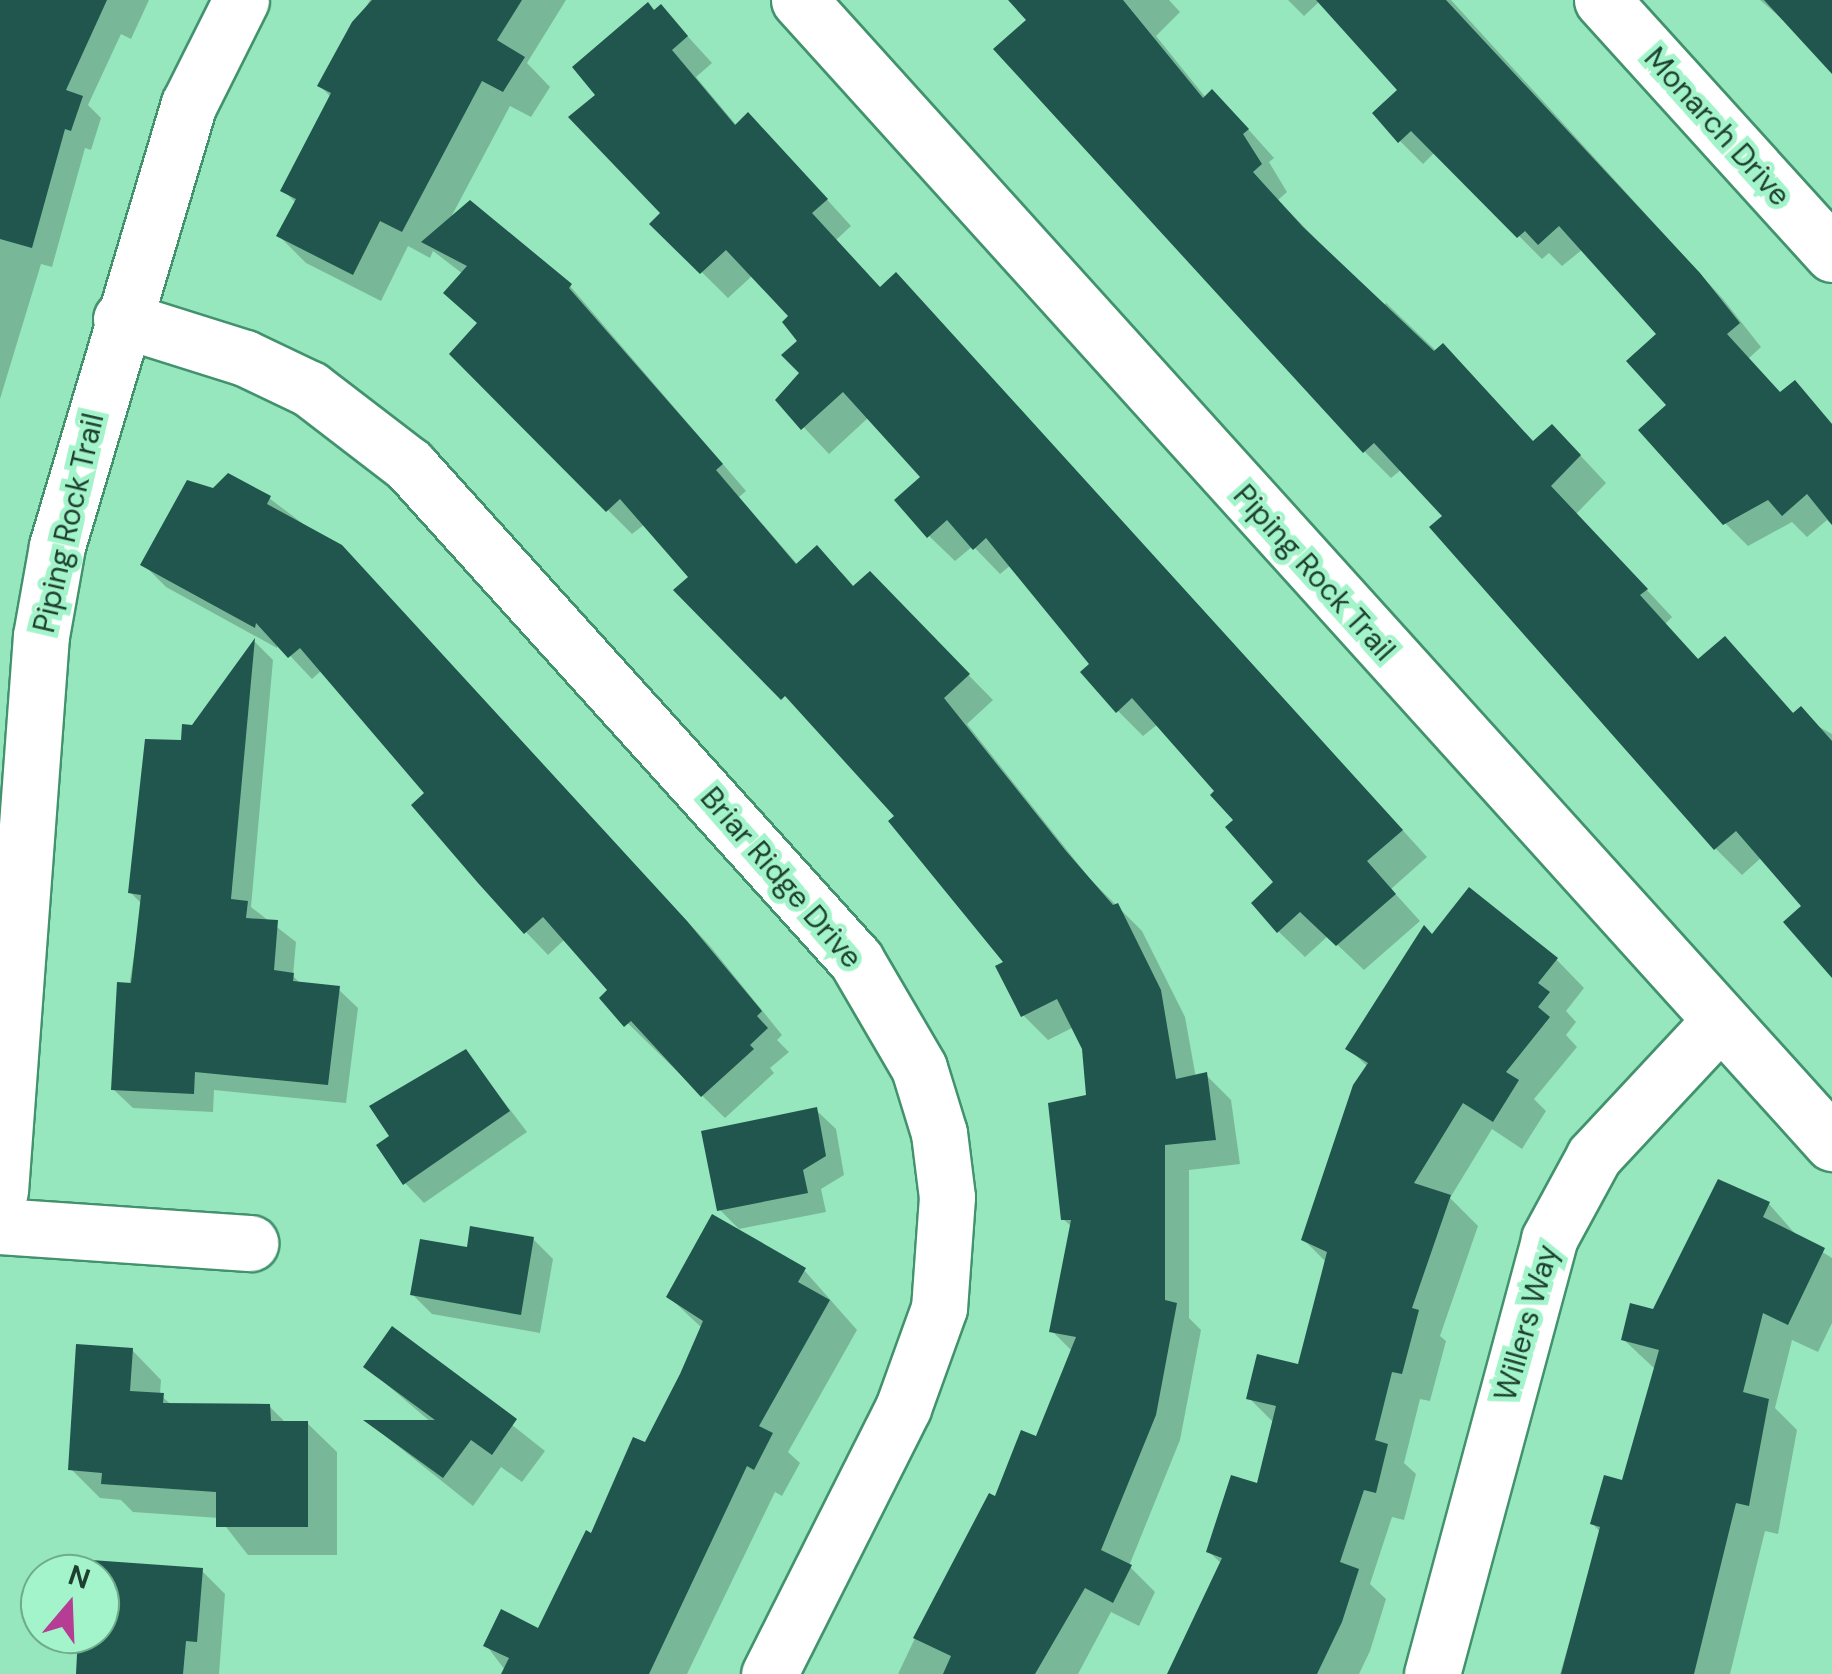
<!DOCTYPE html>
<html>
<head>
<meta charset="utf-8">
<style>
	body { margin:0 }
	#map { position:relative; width:1832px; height:1674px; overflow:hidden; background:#96e7be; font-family:"DM Sans",sans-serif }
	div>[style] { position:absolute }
	.shadow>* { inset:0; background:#0003 }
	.building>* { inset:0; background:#20564e }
	.roads { filter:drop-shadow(2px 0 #42926d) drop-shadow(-2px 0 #42926d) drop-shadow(0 2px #42926d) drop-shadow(0 -2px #42926d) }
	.minor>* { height:55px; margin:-27.5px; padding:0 27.5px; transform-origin:27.5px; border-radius:27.5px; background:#fff }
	span { translate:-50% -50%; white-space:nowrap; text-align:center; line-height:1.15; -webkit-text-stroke:10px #a3f4ca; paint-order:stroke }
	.street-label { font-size:30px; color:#1e4030 }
	.north { position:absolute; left:20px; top:1554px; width:100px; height:100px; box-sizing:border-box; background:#a3f4ca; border:2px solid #6eac8c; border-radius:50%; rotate:19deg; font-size:28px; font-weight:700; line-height:40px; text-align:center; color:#1e4030 }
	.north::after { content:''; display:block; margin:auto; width:35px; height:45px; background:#b53d93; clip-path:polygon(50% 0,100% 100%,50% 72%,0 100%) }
</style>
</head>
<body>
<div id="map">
	<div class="shadow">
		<div style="clip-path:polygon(0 0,149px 0,131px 39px,121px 34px,88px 105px,101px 118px,91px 150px,85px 148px,52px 267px,41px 264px,0 399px)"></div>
		<div style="clip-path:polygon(370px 0,566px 0,527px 63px,550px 87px,531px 117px,510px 106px,449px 221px,570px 286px,746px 491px,739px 497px,798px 565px,842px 573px,855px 588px,870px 575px,993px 700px,967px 724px,1090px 879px,1142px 931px,1185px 1017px,1196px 1078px,1206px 1075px,1231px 1100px,1240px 1164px,1189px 1170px,1189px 1318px,1201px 1330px,1180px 1440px,1129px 1566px,1155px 1592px,1139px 1626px,1111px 1612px,1078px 1674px,898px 1674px,936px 1594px,1038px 1439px,1073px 1352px,1052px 1331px,1072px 1227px,1063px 1219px,1089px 1097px,1085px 1048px,1074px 1027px,1048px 1040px,1023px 1015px,1007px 962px,897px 816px,811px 720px,677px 590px,691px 577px,645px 524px,632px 534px,452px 354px,479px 324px,463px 274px,433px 251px,430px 258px,408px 246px,381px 301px,306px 263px,279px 236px,296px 203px,283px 190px,331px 97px,320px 86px)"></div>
		<div style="clip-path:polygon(1012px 0,1169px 0,1180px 12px,1156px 36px,1206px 98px,1239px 119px,1274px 158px,1269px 162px,1287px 192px,1278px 200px,1382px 307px,1386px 303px,1534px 444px,1579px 454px,1606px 483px,1576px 514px,1672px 617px,1665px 624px,1700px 661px,1832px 734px,1832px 973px,1805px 906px,1762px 857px,1742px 875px,1716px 849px,1433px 528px,1446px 516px,1402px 469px,1391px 478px,1365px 452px,996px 49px,1029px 20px)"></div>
		<div style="clip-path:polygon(1288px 0,1451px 0,1723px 299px,1761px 347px,1748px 359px,1781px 395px,1794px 383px,1832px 426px,1832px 525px,1827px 520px,1807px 537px,1792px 522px,1748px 546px,1725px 523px,1670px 405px,1660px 334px,1583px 249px,1562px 266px,1549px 253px,1542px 259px,1435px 152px,1423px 164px,1400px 141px,1401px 90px,1320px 1px,1304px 16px)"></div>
		<div style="clip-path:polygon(1760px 0,1832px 0,1832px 70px,1793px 28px)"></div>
		<div style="clip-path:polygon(661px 7px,712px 63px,696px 77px,737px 126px,774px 141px,851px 226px,836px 240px,881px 290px,922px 301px,1427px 857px,1391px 889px,1420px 921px,1364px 970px,1328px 936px,1305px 957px,1279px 932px,1254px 903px,1277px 883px,1218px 791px,1158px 724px,1143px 736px,1118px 711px,1092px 664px,1011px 565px,1000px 574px,973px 546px,955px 561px,929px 536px,924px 478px,869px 417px,829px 454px,778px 400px,803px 373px,791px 316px,753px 275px,728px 298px,653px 224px,664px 213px,598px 95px)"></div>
		<div style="clip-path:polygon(269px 498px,364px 570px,710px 946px,782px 1035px,777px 1040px,789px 1052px,770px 1068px,774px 1073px,725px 1118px,602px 998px,610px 991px,565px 939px,548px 955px,526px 932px,427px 794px,322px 670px,312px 679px,278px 643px,277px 648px,166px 587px,143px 564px)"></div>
		<div style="clip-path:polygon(255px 642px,273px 660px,251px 907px,296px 942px,293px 976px,302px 985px,338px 989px,358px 1008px,346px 1103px,214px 1090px,213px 1112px,133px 1108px,113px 1089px,142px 904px,130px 892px,183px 743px)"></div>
		<div style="clip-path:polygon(1432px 937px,1556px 959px,1584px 988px,1566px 1011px,1576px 1022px,1566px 1035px,1577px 1047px,1534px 1099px,1546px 1111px,1522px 1149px,1492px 1129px,1450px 1198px,1478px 1226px,1440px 1336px,1446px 1341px,1430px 1401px,1420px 1399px,1404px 1463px,1416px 1474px,1404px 1520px,1392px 1517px,1370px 1584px,1386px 1599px,1370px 1651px,1359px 1674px,1169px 1674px,1222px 1564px,1209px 1552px,1259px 1486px,1274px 1423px,1249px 1398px,1300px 1367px,1327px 1263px,1304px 1240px,1368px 1067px,1348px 1048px)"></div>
		<div style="clip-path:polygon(466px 1052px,527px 1132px,424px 1203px,405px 1183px,393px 1136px)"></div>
		<div style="clip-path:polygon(816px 1110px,836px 1129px,844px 1175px,821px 1189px,826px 1212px,739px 1229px,720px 1210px)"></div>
		<div style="clip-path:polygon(1719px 1182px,1769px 1204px,1798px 1237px,1832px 1258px,1832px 1323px,1818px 1352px,1792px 1340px,1775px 1408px,1797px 1430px,1778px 1534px,1765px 1531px,1730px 1674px,1560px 1674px,1601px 1533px,1593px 1524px,1624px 1483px,1656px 1370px,1624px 1340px,1654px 1312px)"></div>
		<div style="clip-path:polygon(533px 1239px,553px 1259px,540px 1333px,432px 1314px,412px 1294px,469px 1250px)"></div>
		<div style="clip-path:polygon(804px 1270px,857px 1330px,788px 1452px,800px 1463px,782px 1496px,775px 1492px,687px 1674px,508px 1674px,486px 1645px,539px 1631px,646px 1446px,703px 1329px,669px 1297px)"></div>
		<div style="clip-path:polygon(392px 1330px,545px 1451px,522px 1482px,501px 1467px,473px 1506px,369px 1423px,432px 1423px,366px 1367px)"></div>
		<div style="clip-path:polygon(132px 1350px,161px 1380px,160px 1395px,173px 1406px,269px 1406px,286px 1423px,307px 1423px,337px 1452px,337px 1555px,248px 1555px,219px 1518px,133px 1512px,121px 1500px,100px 1498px,71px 1469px)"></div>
		<div style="clip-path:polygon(202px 1571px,225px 1594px,219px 1674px,78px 1674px,87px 1634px,100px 1634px,100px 1574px,92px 1574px)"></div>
	</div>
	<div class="building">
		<div style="clip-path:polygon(0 0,107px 0,66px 90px,83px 96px,71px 131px,65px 129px,32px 248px,0 239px)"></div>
		<div style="clip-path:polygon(372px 0,522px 0,497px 40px,525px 57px,503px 92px,482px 81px,402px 232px,380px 221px,353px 275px,276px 236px,296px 199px,280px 191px,331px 93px,317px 86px,352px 22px)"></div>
		<div style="clip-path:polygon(1008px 0,1123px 0,1203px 98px,1212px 89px,1249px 129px,1243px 134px,1262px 164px,1253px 172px,1303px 227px,1434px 351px,1443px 343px,1533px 441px,1552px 424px,1581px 455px,1551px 486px,1648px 589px,1640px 595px,1698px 659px,1725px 636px,1793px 713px,1801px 706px,1832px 741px,1832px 978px,1783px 922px,1801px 906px,1736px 831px,1714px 850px,1429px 527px,1442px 516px,1374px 443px,1363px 453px,993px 49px,1026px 20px)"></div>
		<div style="clip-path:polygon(1316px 0,1446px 0,1700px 273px,1740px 323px,1727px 334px,1780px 392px,1795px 380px,1832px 424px,1832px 525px,1807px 494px,1782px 516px,1768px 500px,1723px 525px,1638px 430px,1666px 405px,1626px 361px,1656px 334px,1559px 226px,1538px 245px,1525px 231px,1517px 238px,1411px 131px,1398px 143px,1372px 113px,1397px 90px)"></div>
		<div style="clip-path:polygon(1764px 0,1832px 0,1832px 74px)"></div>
		<div style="clip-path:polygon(648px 2px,654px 10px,661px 4px,688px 36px,672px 50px,735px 125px,748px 112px,828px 199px,812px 213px,880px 287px,896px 272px,1403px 830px,1367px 861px,1396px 894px,1336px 946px,1300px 912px,1277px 933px,1251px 903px,1273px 882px,1225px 827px,1233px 820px,1210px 795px,1214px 791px,1132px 698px,1116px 713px,1080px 672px,1089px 664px,986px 538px,973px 550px,947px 520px,927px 538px,894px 500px,920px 477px,843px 392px,801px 430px,775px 400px,799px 373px,781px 355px,797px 341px,782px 322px,788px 316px,726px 250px,700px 274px,649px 224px,660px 213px,568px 117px,595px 95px,572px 67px)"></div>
		<div style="clip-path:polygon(470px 200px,572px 284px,569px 288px,723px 464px,716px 470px,796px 564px,817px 545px,853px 586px,870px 571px,970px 674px,944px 698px,1066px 851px,1113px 905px,1118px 903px,1161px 990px,1176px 1079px,1207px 1072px,1216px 1140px,1165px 1145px,1165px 1300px,1177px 1303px,1156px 1415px,1101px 1550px,1132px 1565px,1113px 1603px,1085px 1588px,1035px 1674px,943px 1674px,951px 1656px,913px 1638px,989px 1493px,995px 1496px,1021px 1430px,1036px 1436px,1076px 1337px,1049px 1332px,1071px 1220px,1061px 1220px,1048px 1103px,1086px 1095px,1082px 1049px,1057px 999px,1021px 1017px,995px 966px,1003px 962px,888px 821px,894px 816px,785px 696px,781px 700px,673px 590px,688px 577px,620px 499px,606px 512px,449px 354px,477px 323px,443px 293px,467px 266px,421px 242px)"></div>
		<div style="clip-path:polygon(228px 473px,271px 496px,267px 504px,342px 545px,687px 921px,762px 1011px,757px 1016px,768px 1028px,750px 1045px,754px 1049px,701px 1097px,631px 1021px,624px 1027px,599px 998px,607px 990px,543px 917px,524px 934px,478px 883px,411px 805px,424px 793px,300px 648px,288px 658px,256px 623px,255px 628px,140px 565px,187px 480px,213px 488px)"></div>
		<div style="clip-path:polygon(255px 638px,231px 899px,248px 901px,246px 918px,278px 920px,274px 970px,294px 973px,293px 981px,340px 986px,328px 1085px,195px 1072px,194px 1094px,111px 1090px,117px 982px,131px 983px,141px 895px,128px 893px,145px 739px,181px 740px,182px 724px,192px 725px)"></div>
		<div style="clip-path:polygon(1469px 887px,1558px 958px,1538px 983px,1550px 992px,1538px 1007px,1550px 1017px,1506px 1072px,1519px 1080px,1493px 1122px,1463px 1103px,1414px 1183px,1451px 1195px,1412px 1308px,1419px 1310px,1402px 1374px,1392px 1372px,1375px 1440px,1388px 1444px,1376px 1493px,1364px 1490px,1340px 1562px,1359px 1569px,1342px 1622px,1317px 1674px,1167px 1674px,1222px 1558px,1206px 1552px,1231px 1475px,1257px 1483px,1276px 1406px,1246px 1399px,1257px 1354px,1298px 1364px,1327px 1252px,1301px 1240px,1353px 1085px,1368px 1063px,1345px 1049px,1424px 925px,1432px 934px)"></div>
		<div style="clip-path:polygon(466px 1049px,510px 1111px,403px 1185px,376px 1145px,389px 1136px,369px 1106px)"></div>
		<div style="clip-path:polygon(817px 1107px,826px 1156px,803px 1170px,808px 1193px,717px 1211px,701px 1131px)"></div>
		<div style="clip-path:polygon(1718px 1179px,1770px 1202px,1763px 1217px,1825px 1248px,1788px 1325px,1763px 1313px,1743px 1392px,1769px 1399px,1749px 1506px,1736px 1503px,1694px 1674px,1561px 1674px,1600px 1527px,1590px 1524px,1604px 1475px,1622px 1480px,1659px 1350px,1621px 1340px,1630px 1303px,1653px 1309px)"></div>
		<div style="clip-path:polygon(712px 1214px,806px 1268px,798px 1282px,830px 1300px,759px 1426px,773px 1433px,754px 1470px,747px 1466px,649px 1674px,501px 1674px,509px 1658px,483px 1646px,501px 1609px,538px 1628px,586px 1530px,591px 1533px,633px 1437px,645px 1442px,680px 1374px,703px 1321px,666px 1297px)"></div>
		<div style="clip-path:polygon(470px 1226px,534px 1237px,521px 1315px,410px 1295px,420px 1239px,467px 1247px)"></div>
		<div style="clip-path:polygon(392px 1326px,517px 1419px,492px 1455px,471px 1440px,443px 1478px,363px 1420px,435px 1420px,363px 1367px)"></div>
		<div style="clip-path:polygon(76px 1344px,133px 1348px,130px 1391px,164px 1393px,163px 1403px,270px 1404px,271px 1421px,308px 1421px,308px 1527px,216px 1527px,216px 1492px,101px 1484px,102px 1473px,68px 1470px)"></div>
		<div style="clip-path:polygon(91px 1560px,203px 1568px,197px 1642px,186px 1641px,183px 1674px,76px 1674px,78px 1634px,100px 1634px,100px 1574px,90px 1574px)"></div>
	</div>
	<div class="roads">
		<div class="minor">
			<div style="left:799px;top:0;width:1541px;rotate:47.89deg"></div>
			<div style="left:1602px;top:0;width:343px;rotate:47.8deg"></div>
			<div style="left:121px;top:319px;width:130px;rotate:17.5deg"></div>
			<div style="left:245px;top:358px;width:72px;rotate:25.5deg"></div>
			<div style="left:310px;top:389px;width:125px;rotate:37.5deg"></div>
			<div style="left:409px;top:465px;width:667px;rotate:47.92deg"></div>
			<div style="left:856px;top:960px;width:125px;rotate:59.7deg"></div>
			<div style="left:919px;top:1068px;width:68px;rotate:72.9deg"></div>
			<div style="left:939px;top:1133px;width:64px;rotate:82.9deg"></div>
			<div style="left:947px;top:1197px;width:111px;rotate:94.1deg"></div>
			<div style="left:939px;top:1308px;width:106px;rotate:109.8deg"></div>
			<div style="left:903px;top:1408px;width:298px;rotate:116.7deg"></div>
			<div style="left:0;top:1191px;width:557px;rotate:-85.78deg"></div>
			<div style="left:41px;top:636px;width:91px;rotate:-79.9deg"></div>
			<div style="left:57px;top:546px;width:461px;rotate:-73.4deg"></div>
			<div style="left:189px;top:104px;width:116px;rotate:-63.4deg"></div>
			<div style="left:0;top:1226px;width:251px;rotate:3.9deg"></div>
			<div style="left:1432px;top:1674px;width:450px;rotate:-74.9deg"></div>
			<div style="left:1549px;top:1239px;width:94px;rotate:-61.5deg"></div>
			<div style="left:1594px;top:1156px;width:182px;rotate:-47deg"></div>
		</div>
	</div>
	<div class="street-label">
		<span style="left:1717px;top:127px;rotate:48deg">Monarch Drive</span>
		<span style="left:69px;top:523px;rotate:-77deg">Piping Rock Trail</span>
		<span style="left:1314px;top:573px;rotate:48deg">Piping Rock Trail</span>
		<span style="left:781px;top:878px;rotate:49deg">Briar Ridge Drive</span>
		<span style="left:1527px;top:1323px;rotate:-74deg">Willers Way</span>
	</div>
	<div class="north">N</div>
</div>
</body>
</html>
